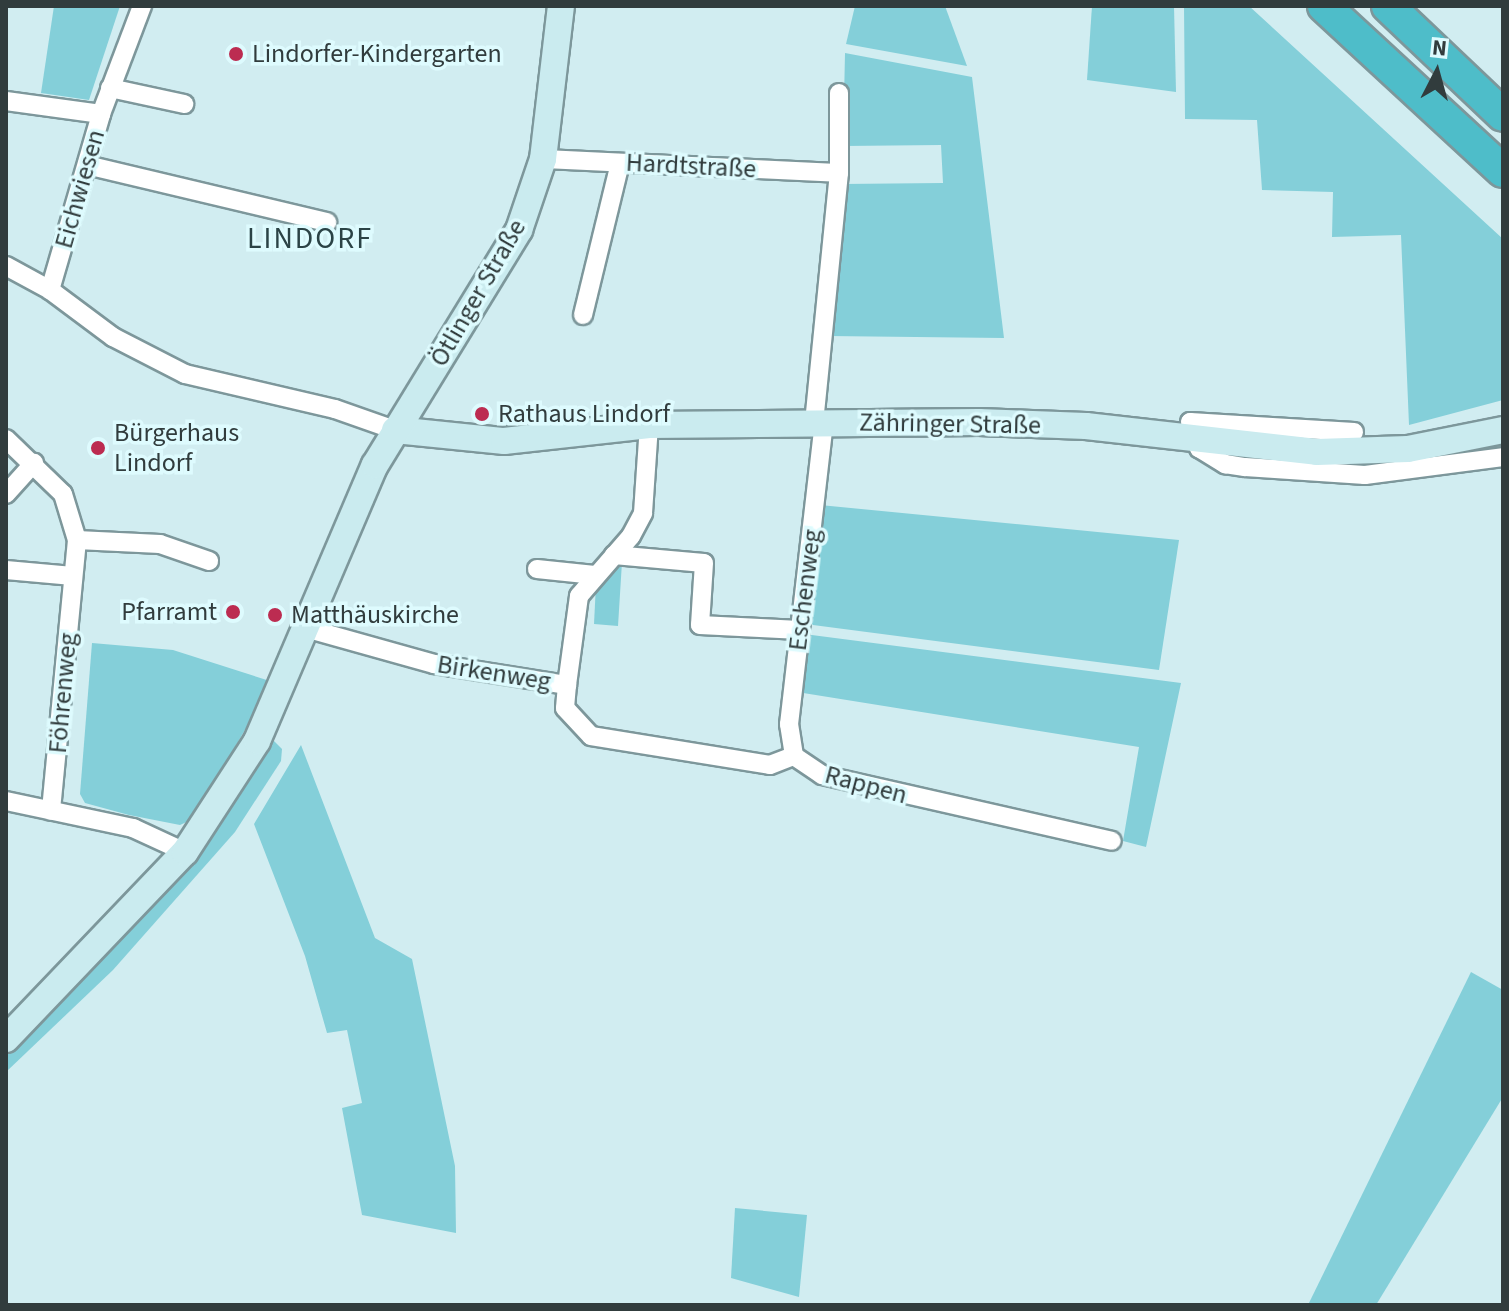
<!DOCTYPE html>
<html>
<head>
<meta charset="utf-8">
<style>
	body { margin:0 }
	#map { position:relative; width:1509px; height:1311px; overflow:hidden; background:#d1edf1; font-family:"Source Sans 3",sans-serif }
	div>[style] { position:absolute }
	.green>* { inset:0; background:#84cfd9 }
	.roads { filter:drop-shadow(2px 0 #7d979b) drop-shadow(-2px 0 #7d979b) drop-shadow(0 2px #7d979b) drop-shadow(0 -2px #7d979b) }
	.street>* { height:18px; margin:-9px; padding:0 9px; transform-origin:9px; border-radius:9px; background:#fff }
	.secondary>* { height:26px; margin:-13px; padding:0 13px; transform-origin:13px; border-radius:13px; background:#caebef }
	.highway>* { height:32px; margin:-16px; padding:0 16px; transform-origin:16px; border-radius:16px; background:#4ebdc9 }
	.dots>* { width:22px; height:22px; translate:-50% -50%; box-sizing:border-box; border:4px solid #defbfe; border-radius:50% }
	span { translate:-50% -50%; white-space:nowrap; text-align:center; line-height:1.15; -webkit-text-stroke:7px #defbfe; paint-order:stroke }
	.poi-label { font-size:26px; color:#313c3d }
	.left { translate:0 -50%; text-align:left }
	.right { translate:-100% -50%; text-align:right }
	.street-label { font-size:26px; color:#313c3d }
	.quarter-label { font-size:30px; color:#2b4346; letter-spacing:2px }
	.frame { position:absolute; inset:0; border:8px solid #313c3d; pointer-events:none }
	.north { position:absolute; left:1397px; top:32px; width:80px; height:80px; -webkit-text-stroke:6px #defbfe; paint-order:stroke; rotate:6deg; font-size:22px; font-weight:700; line-height:32px; text-align:center; color:#313c3d }
	.north::after { content:''; display:block; margin:auto; width:28px; height:36px; background:#313c3d; clip-path:polygon(50% 0,100% 100%,50% 72%,0 100%) }
</style>
</head>
<body>
<div id="map">
	<div class="green">
		<div style="clip-path:polygon(54px 6px,120px 6px,89px 100px,41px 93px)"></div>
		<div style="clip-path:polygon(855px 6px,945px 6px,967px 66px,846px 44px)"></div>
		<div style="clip-path:polygon(1092px 6px,1174px 6px,1176px 92px,1087px 80px)"></div>
		<div style="clip-path:polygon(1184px 6px,1249px 6px,1503px 239px,1503px 400px,1409px 425px,1401px 235px,1332px 237px,1333px 192px,1262px 190px,1257px 120px,1185px 119px)"></div>
		<div style="clip-path:polygon(845px 53px,972px 77px,1004px 338px,828px 336px,842px 184px,943px 183px,941px 145px,843px 146px)"></div>
		<div style="clip-path:polygon(820px 505px,1179px 540px,1159px 670px,813px 625px,806px 618px)"></div>
		<div style="clip-path:polygon(615px 562px,622px 562px,618px 626px,594px 624px,596px 584px)"></div>
		<div style="clip-path:polygon(804px 634px,1181px 683px,1146px 847px,1123px 841px,1139px 747px,797px 692px)"></div>
		<div style="clip-path:polygon(92px 643px,173px 650px,273px 682px,193px 819px,180px 825px,129px 815px,85px 803px,80px 794px)"></div>
		<div style="clip-path:polygon(273px 740px,282px 749px,281px 761px,235px 832px,113px 970px,6px 1072px,6px 1049px)"></div>
		<div style="clip-path:polygon(301px 745px,375px 938px,412px 959px,455px 1166px,456px 1233px,362px 1215px,342px 1108px,362px 1103px,347px 1030px,327px 1033px,305px 956px,254px 824px)"></div>
		<div style="clip-path:polygon(1471px 972px,1503px 990px,1503px 1097px,1376px 1305px,1308px 1305px)"></div>
		<div style="clip-path:polygon(735px 1208px,807px 1215px,799px 1297px,731px 1278px)"></div>
	</div>
	<div class="roads">
		<div class="street">
			<div style="left:110px;top:88px;width:76px;rotate:12.2deg"></div>
			<div style="left:6px;top:101px;width:96px;rotate:7.8deg"></div>
			<div style="left:543px;top:159px;width:296px;rotate:2.7deg"></div>
			<div style="left:87px;top:165px;width:247px;rotate:13.4deg"></div>
			<div style="left:6px;top:266px;width:50px;rotate:28.6deg"></div>
			<div style="left:50px;top:290px;width:79px;rotate:36.7deg"></div>
			<div style="left:113px;top:337px;width:81px;rotate:27.2deg"></div>
			<div style="left:185px;top:374px;width:154px;rotate:13.1deg"></div>
			<div style="left:335px;top:409px;width:64px;rotate:19.3deg"></div>
			<div style="left:50px;top:290px;width:183px;rotate:-73.8deg"></div>
			<div style="left:101px;top:114px;width:116px;rotate:-69.2deg"></div>
			<div style="left:583px;top:315px;width:156px;rotate:-76.3deg"></div>
			<div style="left:824px;top:422px;width:304px;rotate:96.6deg"></div>
			<div style="left:789px;top:724px;width:32px;rotate:81deg"></div>
			<div style="left:794px;top:756px;width:34px;rotate:34deg"></div>
			<div style="left:822px;top:775px;width:297px;rotate:12.8deg"></div>
			<div style="left:814px;top:423px;width:251px;rotate:-84.3deg"></div>
			<div style="left:839px;top:173px;width:80px;rotate:-90deg"></div>
			<div style="left:1354px;top:432px;width:164px;rotate:-176.5deg"></div>
			<div style="left:1190px;top:422px;width:28px;rotate:71deg"></div>
			<div style="left:1199px;top:448px;width:31px;rotate:32deg"></div>
			<div style="left:1225px;top:464px;width:20px;rotate:9deg"></div>
			<div style="left:1245px;top:467px;width:120px;rotate:3.8deg"></div>
			<div style="left:1365px;top:475px;width:139px;rotate:-7.4deg"></div>
			<div style="left:6px;top:439px;width:79px;rotate:44deg"></div>
			<div style="left:63px;top:494px;width:48px;rotate:73.1deg"></div>
			<div style="left:77px;top:540px;width:272px;rotate:95.5deg"></div>
			<div style="left:6px;top:494px;width:42px;rotate:-47.9deg"></div>
			<div style="left:77px;top:540px;width:83px;rotate:2.8deg"></div>
			<div style="left:160px;top:544px;width:52px;rotate:19.1deg"></div>
			<div style="left:614px;top:555px;width:90px;rotate:5.1deg"></div>
			<div style="left:704px;top:563px;width:62px;rotate:93.7deg"></div>
			<div style="left:700px;top:625px;width:100px;rotate:2.9deg"></div>
			<div style="left:537px;top:569px;width:58px;rotate:5.9deg"></div>
			<div style="left:6px;top:570px;width:67px;rotate:5.1deg"></div>
			<div style="left:309px;top:629px;width:130px;rotate:15.6deg"></div>
			<div style="left:434px;top:664px;width:135px;rotate:9deg"></div>
			<div style="left:567px;top:685px;width:90px;rotate:-82.3deg"></div>
			<div style="left:579px;top:596px;width:79px;rotate:-49.1deg"></div>
			<div style="left:631px;top:536px;width:26px;rotate:-62deg"></div>
			<div style="left:643px;top:513px;width:88px;rotate:-86.1deg"></div>
			<div style="left:567px;top:685px;width:23px;rotate:95deg"></div>
			<div style="left:565px;top:708px;width:38px;rotate:47deg"></div>
			<div style="left:591px;top:736px;width:181px;rotate:9.2deg"></div>
			<div style="left:770px;top:765px;width:26px;rotate:-21deg"></div>
			<div style="left:6px;top:801px;width:130px;rotate:12deg"></div>
			<div style="left:133px;top:828px;width:57px;rotate:24.8deg"></div>
		</div>
		<div class="secondary">
			<div style="left:395px;top:430px;width:110px;rotate:5.8deg"></div>
			<div style="left:504px;top:441px;width:146px;rotate:-6.3deg"></div>
			<div style="left:649px;top:425px;width:330px;rotate:-0.5deg"></div>
			<div style="left:979px;top:422px;width:107px;rotate:2.1deg"></div>
			<div style="left:1086px;top:426px;width:232px;rotate:6.4deg"></div>
			<div style="left:1317px;top:452px;width:91px;rotate:-1.9deg"></div>
			<div style="left:1408px;top:449px;width:97px;rotate:-11.3deg"></div>
			<div style="left:6px;top:1039px;width:259px;rotate:-46.3deg"></div>
			<div style="left:185px;top:852px;width:132px;rotate:-57deg"></div>
			<div style="left:257px;top:741px;width:300px;rotate:-66.9deg"></div>
			<div style="left:375px;top:465px;width:276px;rotate:-58.5deg"></div>
			<div style="left:519px;top:230px;width:75px;rotate:-71.3deg"></div>
			<div style="left:543px;top:159px;width:154px;rotate:-83.3deg"></div>
		</div>
		<div class="highway">
			<div style="left:1324px;top:6px;width:243px;rotate:42.7deg"></div>
			<div style="left:1388px;top:6px;width:158px;rotate:43.5deg"></div>
		</div>
	</div>
	<div class="dots">
		<div style="left:236px;top:54px;background:#bc2c51"></div>
		<div style="left:482px;top:414px;background:#bc2c51"></div>
		<div style="left:98px;top:448px;background:#bc2c51"></div>
		<div style="left:233px;top:612px;background:#bc2c51"></div>
		<div style="left:275px;top:615px;background:#bc2c51"></div>
	</div>
	<div class="poi-label">
		<span class="left" style="left:252px;top:54px">Lindorfer-Kindergarten</span>
		<span class="left" style="left:498px;top:414px">Rathaus Lindorf</span>
		<span class="left" style="left:114px;top:448px">Bürgerhaus<br>Lindorf</span>
		<span class="right" style="left:217px;top:612px">Pfarramt</span>
		<span class="left" style="left:291px;top:615px">Matthäuskirche</span>
	</div>
	<div class="street-label">
		<span style="left:691px;top:166px;rotate:3deg">Hardtstraße</span>
		<span style="left:80px;top:189px;rotate:-74deg">Eichwiesen</span>
		<span style="left:478px;top:293px;rotate:-60deg">Ötlinger Straße</span>
		<span style="left:950px;top:424px;rotate:1deg">Zähringer Straße</span>
		<span style="left:805px;top:590px;rotate:-83deg">Eschenweg</span>
		<span style="left:494px;top:673px;rotate:9deg">Birkenweg</span>
		<span style="left:63px;top:693px;rotate:-85deg">Föhrenweg</span>
		<span style="left:866px;top:785px;rotate:15deg">Rappen</span>
	</div>
	<div class="quarter-label">
		<span style="left:310px;top:239px">LINDORF</span>
	</div>
	<div class="frame"></div>
	<div class="north">N</div>
</div>
</body>
</html>
